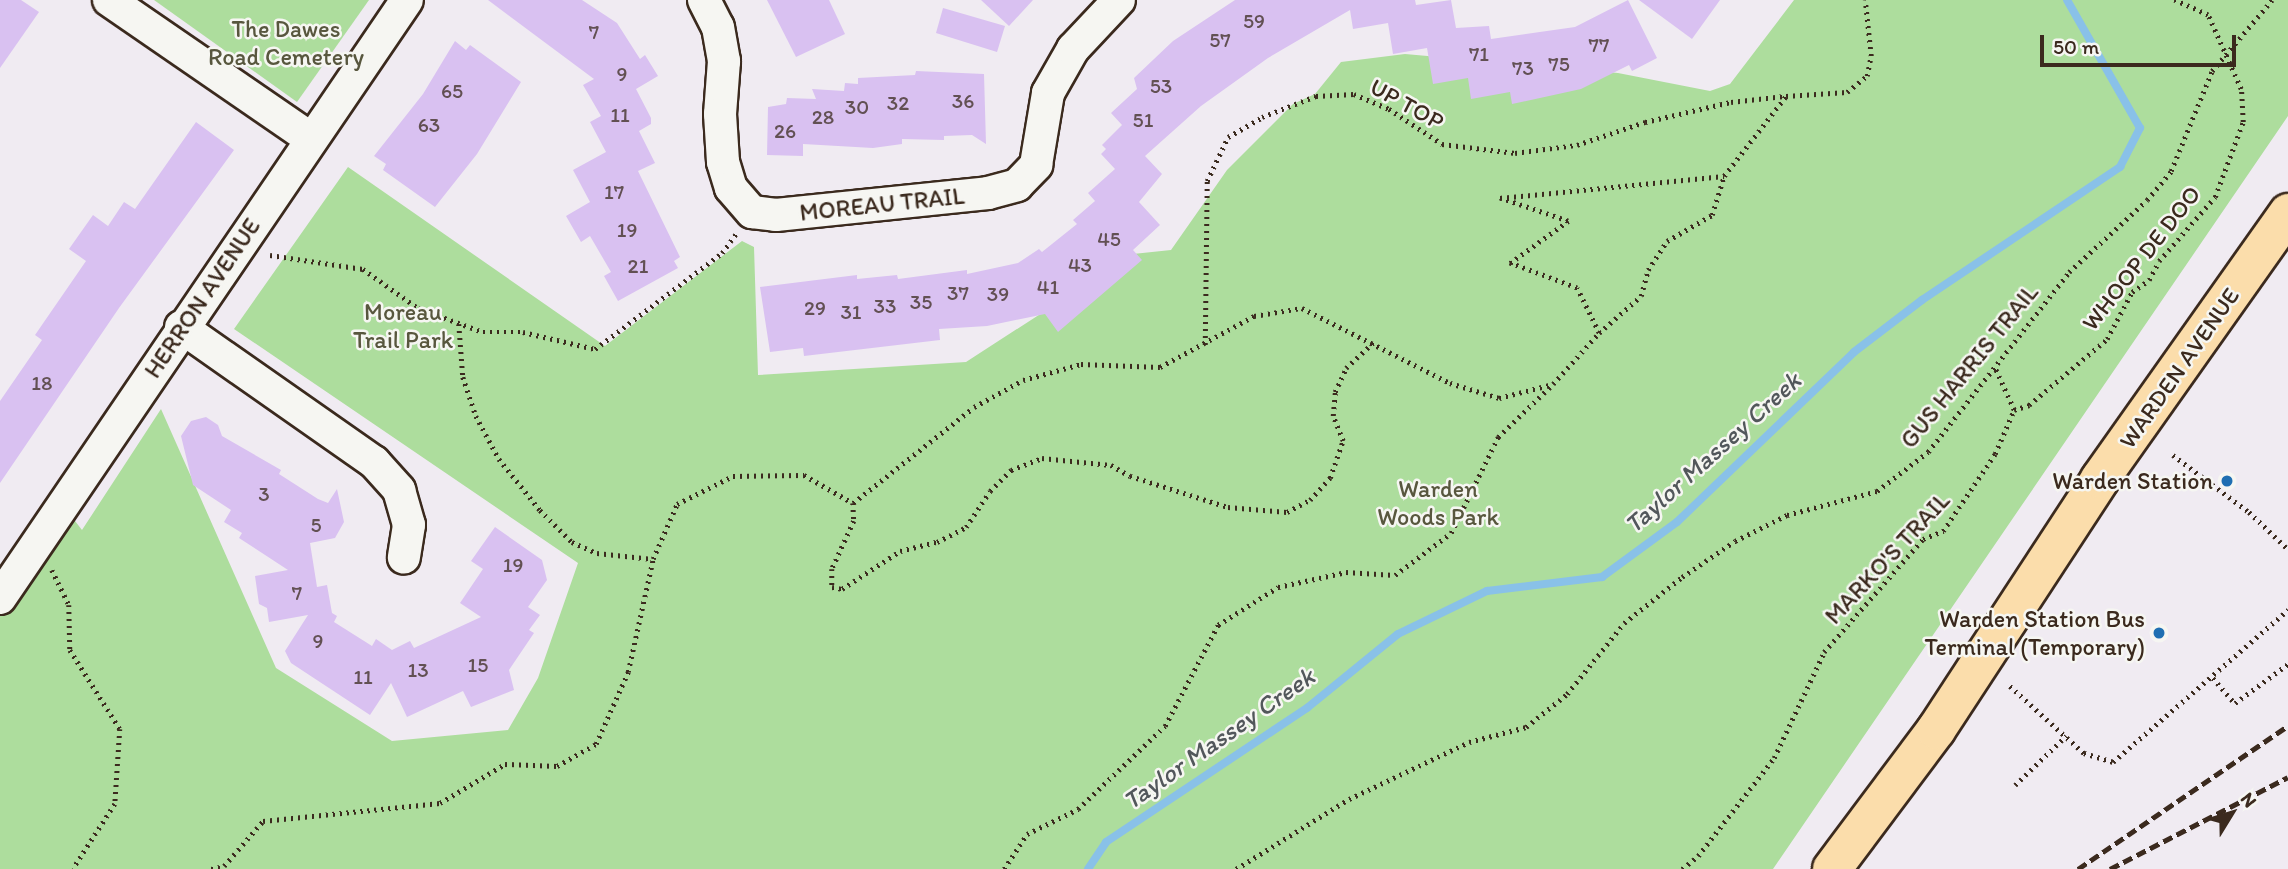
<!DOCTYPE html>
<html>
<head>
<meta charset="utf-8">
<style>
	body { margin:0 }
	#map { position:relative; width:2288px; height:869px; overflow:hidden; background:#f0ebf2; font-family:Itim,sans-serif }
	div>[style] { position:absolute }
	.green>* { inset:0; background:#addd9d }
	.stream>* { height:8px; margin:-4px; padding:0 4px; transform-origin:4px; border-radius:4px; background:#89c1e8 }
	.building>* { inset:0; background:#d9c1f1 }
	.path>* { height:4.5px; margin-top:-2.25px; transform-origin:0; background:repeating-linear-gradient(90deg,#3b2a1e 0 2px,transparent 0 7px) }
	.roads { filter:drop-shadow(2px 0 #3b2a1e) drop-shadow(-2px 0 #3b2a1e) drop-shadow(0 2px #3b2a1e) drop-shadow(0 -2px #3b2a1e) }
	.minor>* { height:32px; margin:-16px; padding:0 16px; transform-origin:16px; border-radius:16px; background:#f6f6f2 }
	.major>* { height:38px; margin:-19px; padding:0 19px; transform-origin:19px; border-radius:19px; background:#fbddab }
	.rail>* { height:5px; margin-top:-2.5px; transform-origin:0; background:repeating-linear-gradient(90deg,#3b2a1e 0 10px,transparent 0 15px) }
	.dots>* { width:19px; height:19px; translate:-50% -50%; box-sizing:border-box; border:4px solid #f6f6f2; border-radius:50% }
	span { translate:-50% -50%; white-space:nowrap; text-align:center; line-height:1.15; -webkit-text-stroke:5px #f6f6f2; paint-order:stroke }
	.number-label { font-size:21px; color:#625053 }
	.number-label span { -webkit-text-stroke-width:0 }
	.park-label { font-size:24px; color:#58573e }
	.street-label { font-size:24px; color:#3b2a1e }
	.poi-label { font-size:24px; color:#3b2a1e }
	.right { translate:-100% -50%; text-align:right }
	.water-label { font-size:26px; color:#52575b; font-style:italic }
	.north { position:absolute; left:2197px; top:778px; width:70px; height:70px; -webkit-text-stroke:5px #f6f6f2; paint-order:stroke; rotate:52deg; font-size:19px; font-weight:700; line-height:28px; text-align:center; color:#3b2a1e }
	.north::after { content:''; display:block; margin:auto; width:24px; height:32px; background:#3b2a1e; clip-path:polygon(50% 0,100% 100%,50% 72%,0 100%) }
	.scale { position:absolute; left:2040px; top:35px; width:196px; height:32px; box-sizing:border-box; border:4px solid #3b2a1e; border-top:0; padding-left:9px; font-size:21px; line-height:24px; white-space:nowrap; color:#3b2a1e; -webkit-text-stroke:5px #f6f6f2; paint-order:stroke }
</style>
</head>
<body>
<div id="map">
	<div class="green">
		<div style="clip-path:polygon(154px 0,369px 0,297px 102px)"></div>
		<div style="clip-path:polygon(1794px 0,2288px 0,2288px 116px,1773px 869px,0 869px,0 608px,65px 508px,82px 530px,161px 409px,276px 668px,392px 741px,508px 730px,538px 678px,578px 563px,234px 329px,348px 167px,605px 346px,742px 241px,754px 247px,758px 375px,966px 362px,1133px 254px,1171px 250px,1227px 170px,1293px 104px,1315px 94px,1341px 62px,1405px 54px,1618px 73px,1710px 91px,1730px 84px)"></div>
	</div>
	<div class="stream">
		<div style="left:1088px;top:869px;width:32px;rotate:-56deg"></div>
		<div style="left:1106px;top:842px;width:242px;rotate:-33.7deg"></div>
		<div style="left:1307px;top:708px;width:117px;rotate:-39.1deg"></div>
		<div style="left:1398px;top:634px;width:99px;rotate:-25.8deg"></div>
		<div style="left:1487px;top:591px;width:116px;rotate:-6.9deg"></div>
		<div style="left:1602px;top:577px;width:93px;rotate:-36.3deg"></div>
		<div style="left:1677px;top:522px;width:245px;rotate:-43.8deg"></div>
		<div style="left:1854px;top:352px;width:86px;rotate:-37.4deg"></div>
		<div style="left:1922px;top:300px;width:239px;rotate:-33.9deg"></div>
		<div style="left:2120px;top:167px;width:44px;rotate:-62.9deg"></div>
		<div style="left:2140px;top:128px;width:147px;rotate:-119.7deg"></div>
	</div>
	<div class="building">
		<div style="clip-path:polygon(0 0,21px 0,39px 12px,0 68px)"></div>
		<div style="clip-path:polygon(488px 0,582px 0,617px 23px,640px 59px,645px 55px,658px 76px,636px 89px,651px 118px,651px 124px,639px 131px,655px 163px,638px 171px,680px 257px,674px 261px,678px 268px,618px 301px,604px 276px,611px 272px,590px 236px,581px 242px,566px 216px,590px 202px,573px 170px,606px 152px,590px 122px,601px 116px,583px 85px,594px 79px)"></div>
		<div style="clip-path:polygon(767px 0,829px 0,845px 34px,796px 57px)"></div>
		<div style="clip-path:polygon(981px 0,1033px 0,1009px 26px)"></div>
		<div style="clip-path:polygon(1235px 0,1415px 0,1416px 5px,1451px 0,1456px 28px,1489px 26px,1491px 39px,1575px 27px,1628px 0,1657px 58px,1632px 71px,1629px 65px,1581px 89px,1512px 104px,1510px 92px,1471px 99px,1468px 78px,1433px 84px,1427px 48px,1393px 54px,1388px 23px,1353px 29px,1350px 10px,1268px 58px,1201px 106px,1145px 156px,1162px 174px,1139px 202px,1160px 225px,1133px 250px,1142px 260px,1058px 332px,1045px 314px,987px 326px,939px 329px,940px 340px,804px 356px,803px 348px,770px 352px,760px 287px,857px 275px,857px 279px,897px 275px,898px 279px,967px 270px,967px 274px,1018px 263px,1039px 249px,1042px 252px,1077px 224px,1073px 220px,1095px 201px,1088px 193px,1115px 169px,1101px 154px,1106px 149px,1102px 145px,1122px 125px,1111px 113px,1137px 89px,1134px 78px,1173px 41px)"></div>
		<div style="clip-path:polygon(1639px 0,1720px 0,1692px 39px)"></div>
		<div style="clip-path:polygon(943px 8px,1005px 26px,997px 52px,936px 33px)"></div>
		<div style="clip-path:polygon(455px 41px,466px 50px,470px 45px,521px 82px,477px 154px,435px 207px,383px 170px,386px 164px,374px 156px,423px 94px)"></div>
		<div style="clip-path:polygon(916px 71px,984px 74px,986px 144px,972px 135px,944px 136px,944px 140px,902px 139px,902px 144px,873px 148px,803px 144px,803px 156px,767px 155px,768px 107px,786px 104px,787px 98px,816px 99px,812px 89px,844px 91px,845px 83px,858px 84px,858px 78px,915px 75px)"></div>
		<div style="clip-path:polygon(196px 122px,234px 150px,119px 308px,0 483px,0 401px,42px 340px,35px 335px,86px 261px,69px 249px,93px 215px,108px 226px,124px 202px,135px 209px)"></div>
		<div style="clip-path:polygon(206px 417px,218px 425px,222px 436px,281px 470px,279px 474px,318px 499px,328px 503px,337px 489px,344px 522px,335px 538px,310px 543px,317px 587px,327px 585px,332px 613px,337px 616px,334px 622px,372px 646px,376px 639px,392px 650px,410px 641px,414px 648px,481px 617px,460px 603px,483px 569px,471px 561px,495px 527px,542px 560px,547px 580px,528px 607px,540px 615px,529px 630px,534px 633px,509px 670px,514px 690px,471px 707px,463px 691px,407px 717px,391px 683px,370px 715px,291px 663px,285px 651px,308px 615px,269px 622px,267px 608px,259px 604px,255px 576px,288px 570px,239px 538px,242px 533px,224px 522px,231px 510px,193px 485px,181px 436px,191px 421px)"></div>
	</div>
	<div class="path">
		<div style="left:270px;top:255px;width:94px;rotate:8.6deg"></div>
		<div style="left:363px;top:269px;width:67px;rotate:35.3deg"></div>
		<div style="left:418px;top:308px;width:69px;rotate:20.3deg"></div>
		<div style="left:483px;top:332px;width:40px"></div>
		<div style="left:523px;top:332px;width:74px;rotate:13.3deg"></div>
		<div style="left:595px;top:349px;width:159px;rotate:-37.1deg"></div>
		<div style="left:722px;top:253px;width:26px;rotate:-54deg"></div>
		<div style="left:459px;top:324px;width:53px;rotate:85.7deg"></div>
		<div style="left:463px;top:377px;width:41px;rotate:71.6deg"></div>
		<div style="left:476px;top:416px;width:49px;rotate:61.9deg"></div>
		<div style="left:499px;top:459px;width:65px;rotate:51.2deg"></div>
		<div style="left:540px;top:510px;width:45px;rotate:45deg"></div>
		<div style="left:572px;top:542px;width:27px;rotate:24deg"></div>
		<div style="left:597px;top:553px;width:56px;rotate:6.1deg"></div>
		<div style="left:1599px;top:333px;width:56px;rotate:-41.4deg"></div>
		<div style="left:1641px;top:296px;width:27px;rotate:-75deg"></div>
		<div style="left:1648px;top:270px;width:35px;rotate:-57deg"></div>
		<div style="left:1667px;top:241px;width:52px;rotate:-30deg"></div>
		<div style="left:1712px;top:215px;width:41px;rotate:-72.9deg"></div>
		<div style="left:1205px;top:345px;width:164px;rotate:-89.3deg"></div>
		<div style="left:1207px;top:181px;width:49px;rotate:-64.5deg"></div>
		<div style="left:1228px;top:137px;width:39px;rotate:-30deg"></div>
		<div style="left:1262px;top:117px;width:58px;rotate:-21.3deg"></div>
		<div style="left:1316px;top:96px;width:38px;rotate:-3deg"></div>
		<div style="left:1354px;top:94px;width:38px;rotate:23deg"></div>
		<div style="left:1389px;top:109px;width:64px;rotate:33.4deg"></div>
		<div style="left:1442px;top:144px;width:74px;rotate:7deg"></div>
		<div style="left:1515px;top:153px;width:63px;rotate:-7.4deg"></div>
		<div style="left:1577px;top:145px;width:72px;rotate:-18.7deg"></div>
		<div style="left:1645px;top:122px;width:88px;rotate:-13.1deg"></div>
		<div style="left:1731px;top:102px;width:54px;rotate:-6.3deg"></div>
		<div style="left:2014px;top:410px;width:16px;rotate:-18deg"></div>
		<div style="left:2029px;top:405px;width:102px;rotate:-40.2deg"></div>
		<div style="left:2107px;top:339px;width:53px;rotate:-62deg"></div>
		<div style="left:2132px;top:292px;width:21px;rotate:-35deg"></div>
		<div style="left:2149px;top:280px;width:21px;rotate:-62deg"></div>
		<div style="left:2159px;top:261px;width:85px;rotate:-48.8deg"></div>
		<div style="left:2215px;top:197px;width:80px;rotate:-69.5deg"></div>
		<div style="left:2243px;top:122px;width:33px;rotate:-93deg"></div>
		<div style="left:2241px;top:89px;width:81px;rotate:-114deg"></div>
		<div style="left:2208px;top:15px;width:37px;rotate:-156deg"></div>
		<div style="left:2173px;top:455px;width:95px;rotate:36.9deg"></div>
		<div style="left:2249px;top:512px;width:54px;rotate:43.5deg"></div>
		<div style="left:853px;top:503px;width:18px;rotate:87deg"></div>
		<div style="left:854px;top:521px;width:53px;rotate:114.6deg"></div>
		<div style="left:832px;top:569px;width:18px;rotate:90deg"></div>
		<div style="left:832px;top:587px;width:10px;rotate:11deg"></div>
		<div style="left:842px;top:589px;width:69px;rotate:-33.2deg"></div>
		<div style="left:900px;top:551px;width:38px;rotate:-14deg"></div>
		<div style="left:937px;top:542px;width:33px;rotate:-27deg"></div>
		<div style="left:966px;top:527px;width:43px;rotate:-56.3deg"></div>
		<div style="left:990px;top:491px;width:30px;rotate:-45deg"></div>
		<div style="left:1011px;top:470px;width:33px;rotate:-21deg"></div>
		<div style="left:1042px;top:458px;width:69px;rotate:5.8deg"></div>
		<div style="left:1111px;top:465px;width:22px;rotate:30deg"></div>
		<div style="left:1130px;top:476px;width:103px;rotate:17.6deg"></div>
		<div style="left:1228px;top:507px;width:59px;rotate:4.8deg"></div>
		<div style="left:1287px;top:512px;width:26px;rotate:-28deg"></div>
		<div style="left:1310px;top:500px;width:30px;rotate:-48deg"></div>
		<div style="left:1330px;top:478px;width:39px;rotate:-71deg"></div>
		<div style="left:1343px;top:441px;width:27px;rotate:-112deg"></div>
		<div style="left:1333px;top:416px;width:24px;rotate:-85deg"></div>
		<div style="left:1335px;top:392px;width:26px;rotate:-65deg"></div>
		<div style="left:1346px;top:368px;width:38px;rotate:-43deg"></div>
		<div style="left:52px;top:570px;width:39px;rotate:64deg"></div>
		<div style="left:69px;top:605px;width:45px;rotate:88.7deg"></div>
		<div style="left:70px;top:650px;width:93px;rotate:57.7deg"></div>
		<div style="left:120px;top:729px;width:75px;rotate:93.8deg"></div>
		<div style="left:115px;top:804px;width:77px;rotate:122.9deg"></div>
		<div style="left:2213px;top:678px;width:33px;rotate:49deg"></div>
		<div style="left:2235px;top:703px;width:66px;rotate:-36.3deg"></div>
		<div style="left:2010px;top:686px;width:100px;rotate:42.2deg"></div>
		<div style="left:2084px;top:753px;width:30px;rotate:17deg"></div>
		<div style="left:2113px;top:762px;width:232px;rotate:-41deg"></div>
		<div style="left:2015px;top:785px;width:71px;rotate:-43.9deg"></div>
		<div style="left:211px;top:869px;width:13px;rotate:-13deg"></div>
		<div style="left:224px;top:866px;width:60px;rotate:-49.1deg"></div>
		<div style="left:263px;top:821px;width:178px;rotate:-5.8deg"></div>
		<div style="left:440px;top:803px;width:76px;rotate:-31deg"></div>
		<div style="left:505px;top:764px;width:52px;rotate:2.2deg"></div>
		<div style="left:557px;top:766px;width:45px;rotate:-29.4deg"></div>
		<div style="left:596px;top:744px;width:79px;rotate:-66deg"></div>
		<div style="left:628px;top:672px;width:116px;rotate:-77.5deg"></div>
		<div style="left:653px;top:559px;width:60px;rotate:-66.4deg"></div>
		<div style="left:677px;top:504px;width:63px;rotate:-26.6deg"></div>
		<div style="left:733px;top:476px;width:71px;rotate:-0.8deg"></div>
		<div style="left:804px;top:475px;width:56px;rotate:29.7deg"></div>
		<div style="left:853px;top:503px;width:154px;rotate:-38.4deg"></div>
		<div style="left:974px;top:407px;width:56px;rotate:-28.9deg"></div>
		<div style="left:1023px;top:380px;width:60px;rotate:-15.4deg"></div>
		<div style="left:1081px;top:364px;width:79px;rotate:2.2deg"></div>
		<div style="left:1160px;top:367px;width:107px;rotate:-28.5deg"></div>
		<div style="left:1254px;top:316px;width:49px;rotate:-9.5deg"></div>
		<div style="left:1302px;top:308px;width:166px;rotate:26.9deg"></div>
		<div style="left:1450px;top:383px;width:51px;rotate:17deg"></div>
		<div style="left:1499px;top:398px;width:56px;rotate:-14.5deg"></div>
		<div style="left:1553px;top:384px;width:69px;rotate:-48deg"></div>
		<div style="left:1599px;top:333px;width:50px;rotate:-116.1deg"></div>
		<div style="left:1577px;top:288px;width:72px;rotate:-159.5deg"></div>
		<div style="left:1510px;top:263px;width:72px;rotate:-35.9deg"></div>
		<div style="left:1568px;top:221px;width:72px;rotate:-161.3deg"></div>
		<div style="left:1500px;top:198px;width:225px;rotate:-5.6deg"></div>
		<div style="left:1724px;top:176px;width:101px;rotate:-52.2deg"></div>
		<div style="left:1786px;top:96px;width:61px;rotate:-3.8deg"></div>
		<div style="left:1847px;top:92px;width:26px;rotate:-39deg"></div>
		<div style="left:1867px;top:76px;width:20px;rotate:-79deg"></div>
		<div style="left:1871px;top:56px;width:56px;rotate:-96.1deg"></div>
		<div style="left:1004px;top:869px;width:42px;rotate:-56.7deg"></div>
		<div style="left:1027px;top:834px;width:57px;rotate:-26.1deg"></div>
		<div style="left:1078px;top:809px;width:120px;rotate:-43.7deg"></div>
		<div style="left:1165px;top:726px;width:114px;rotate:-62.3deg"></div>
		<div style="left:1218px;top:625px;width:71px;rotate:-32.3deg"></div>
		<div style="left:1278px;top:587px;width:70px;rotate:-12.4deg"></div>
		<div style="left:1346px;top:572px;width:49px;rotate:3.5deg"></div>
		<div style="left:1395px;top:575px;width:70px;rotate:-36.9deg"></div>
		<div style="left:1451px;top:533px;width:107px;rotate:-63.9deg"></div>
		<div style="left:1498px;top:437px;width:75px;rotate:-43.9deg"></div>
		<div style="left:1236px;top:869px;width:133px;rotate:-31.8deg"></div>
		<div style="left:1349px;top:799px;width:133px;rotate:-25.4deg"></div>
		<div style="left:1469px;top:742px;width:59px;rotate:-14.7deg"></div>
		<div style="left:1526px;top:727px;width:53px;rotate:-38.8deg"></div>
		<div style="left:1567px;top:694px;width:91px;rotate:-51.2deg"></div>
		<div style="left:1624px;top:623px;width:74px;rotate:-38.4deg"></div>
		<div style="left:1682px;top:577px;width:64px;rotate:-34.2deg"></div>
		<div style="left:1735px;top:541px;width:58px;rotate:-26.6deg"></div>
		<div style="left:1787px;top:515px;width:93px;rotate:-14.9deg"></div>
		<div style="left:1877px;top:491px;width:64px;rotate:-37.4deg"></div>
		<div style="left:1928px;top:452px;width:229px;rotate:-51.9deg"></div>
		<div style="left:2069px;top:272px;width:106px;rotate:-42.7deg"></div>
		<div style="left:2147px;top:200px;width:38px;rotate:-50deg"></div>
		<div style="left:2171px;top:171px;width:108px;rotate:-67.7deg"></div>
		<div style="left:2212px;top:71px;width:93px;rotate:-49.8deg"></div>
		<div style="left:1682px;top:869px;width:21px;rotate:-39deg"></div>
		<div style="left:1698px;top:856px;width:124px;rotate:-52.2deg"></div>
		<div style="left:1774px;top:758px;width:117px;rotate:-64.7deg"></div>
		<div style="left:1824px;top:652px;width:150px;rotate:-48.8deg"></div>
		<div style="left:1923px;top:539px;width:22px;rotate:-22deg"></div>
		<div style="left:1943px;top:531px;width:93px;rotate:-56deg"></div>
		<div style="left:1995px;top:454px;width:48px;rotate:-66.6deg"></div>
		<div style="left:2014px;top:410px;width:48px;rotate:-114.4deg"></div>
	</div>
	<div class="roads">
		<div class="minor">
			<div style="left:109px;top:0;width:244px;rotate:34.5deg"></div>
			<div style="left:704px;top:0;width:30px;rotate:63deg"></div>
			<div style="left:718px;top:27px;width:35px;rotate:80deg"></div>
			<div style="left:724px;top:61px;width:53px;rotate:94.3deg"></div>
			<div style="left:720px;top:114px;width:48px;rotate:86.4deg"></div>
			<div style="left:723px;top:162px;width:27px;rotate:73deg"></div>
			<div style="left:731px;top:188px;width:32px;rotate:49deg"></div>
			<div style="left:752px;top:212px;width:24px;rotate:7deg"></div>
			<div style="left:776px;top:215px;width:213px;rotate:-5.9deg"></div>
			<div style="left:988px;top:193px;width:30px;rotate:-15deg"></div>
			<div style="left:1017px;top:185px;width:28px;rotate:-46deg"></div>
			<div style="left:1036px;top:165px;width:73px;rotate:-80.5deg"></div>
			<div style="left:1048px;top:93px;width:51px;rotate:-60.4deg"></div>
			<div style="left:1073px;top:49px;width:67px;rotate:-46.8deg"></div>
			<div style="left:181px;top:327px;width:236px;rotate:35deg"></div>
			<div style="left:374px;top:462px;width:38px;rotate:48deg"></div>
			<div style="left:399px;top:490px;width:36px;rotate:74deg"></div>
			<div style="left:409px;top:525px;width:33px;rotate:99deg"></div>
			<div style="left:0;top:598px;width:723px;rotate:-55.76deg"></div>
		</div>
		<div class="major">
			<div style="left:1832px;top:869px;width:174px;rotate:-53.2deg"></div>
			<div style="left:1936px;top:730px;width:300px;rotate:-56.8deg"></div>
			<div style="left:2100px;top:479px;width:326px;rotate:-54.7deg"></div>
		</div>
	</div>
	<div class="rail">
		<div style="left:2078px;top:869px;width:254px;rotate:-34.3deg"></div>
		<div style="left:2110px;top:869px;width:200px;rotate:-27.3deg"></div>
	</div>
	<div class="dots">
		<div style="left:2227px;top:481px;background:#1f6fb2"></div>
		<div style="left:2159px;top:633px;background:#1f6fb2"></div>
	</div>
	<div class="number-label">
		<span style="left:1254px;top:21px">59</span>
		<span style="left:594px;top:32px">7</span>
		<span style="left:1220px;top:40px">57</span>
		<span style="left:1599px;top:45px">77</span>
		<span style="left:1479px;top:54px">71</span>
		<span style="left:1559px;top:64px">75</span>
		<span style="left:1523px;top:68px">73</span>
		<span style="left:622px;top:74px">9</span>
		<span style="left:1161px;top:86px">53</span>
		<span style="left:452px;top:91px">65</span>
		<span style="left:963px;top:101px">36</span>
		<span style="left:898px;top:103px">32</span>
		<span style="left:857px;top:107px">30</span>
		<span style="left:620px;top:115px">11</span>
		<span style="left:823px;top:117px">28</span>
		<span style="left:1143px;top:120px">51</span>
		<span style="left:429px;top:125px">63</span>
		<span style="left:785px;top:131px">26</span>
		<span style="left:614px;top:192px">17</span>
		<span style="left:627px;top:230px">19</span>
		<span style="left:1109px;top:239px">45</span>
		<span style="left:1080px;top:265px">43</span>
		<span style="left:638px;top:266px">21</span>
		<span style="left:1048px;top:287px">41</span>
		<span style="left:958px;top:293px">37</span>
		<span style="left:998px;top:294px">39</span>
		<span style="left:921px;top:302px">35</span>
		<span style="left:885px;top:306px">33</span>
		<span style="left:815px;top:308px">29</span>
		<span style="left:851px;top:312px">31</span>
		<span style="left:42px;top:383px">18</span>
		<span style="left:264px;top:494px">3</span>
		<span style="left:316px;top:525px">5</span>
		<span style="left:513px;top:565px">19</span>
		<span style="left:297px;top:593px">7</span>
		<span style="left:318px;top:641px">9</span>
		<span style="left:478px;top:665px">15</span>
		<span style="left:418px;top:670px">13</span>
		<span style="left:363px;top:677px">11</span>
	</div>
	<div class="park-label">
		<span style="left:286px;top:43px">The Dawes<br>Road Cemetery</span>
		<span style="left:403px;top:326px">Moreau<br>Trail Park</span>
		<span style="left:1438px;top:503px">Warden<br>Woods Park</span>
	</div>
	<div class="street-label">
		<span style="left:1407px;top:104px;rotate:29deg">UP TOP</span>
		<span style="left:882px;top:204px;rotate:-6deg">MOREAU TRAIL</span>
		<span style="left:2141px;top:258px;rotate:-52deg">WHOOP DE DOO</span>
		<span style="left:202px;top:298px;rotate:-56deg">HERRON AVENUE</span>
		<span style="left:1969px;top:366px;rotate:-51deg">GUS HARRIS TRAIL</span>
		<span style="left:2179px;top:368px;rotate:-55deg">WARDEN AVENUE</span>
		<span style="left:1887px;top:558px;rotate:-47deg">MARKO'S TRAIL</span>
	</div>
	<div class="poi-label">
		<span class="right" style="left:2213px;top:481px">Warden Station</span>
		<span class="right" style="left:2145px;top:633px">Warden Station Bus<br>Terminal (Temporary)</span>
	</div>
	<div class="water-label">
		<span style="left:1713px;top:453px;rotate:-42deg">Taylor Massey Creek</span>
		<span style="left:1219px;top:739px;rotate:-35deg">Taylor Massey Creek</span>
	</div>
	<div class="north">N</div>
	<div class="scale">50 m</div>
</div>
</body>
</html>
